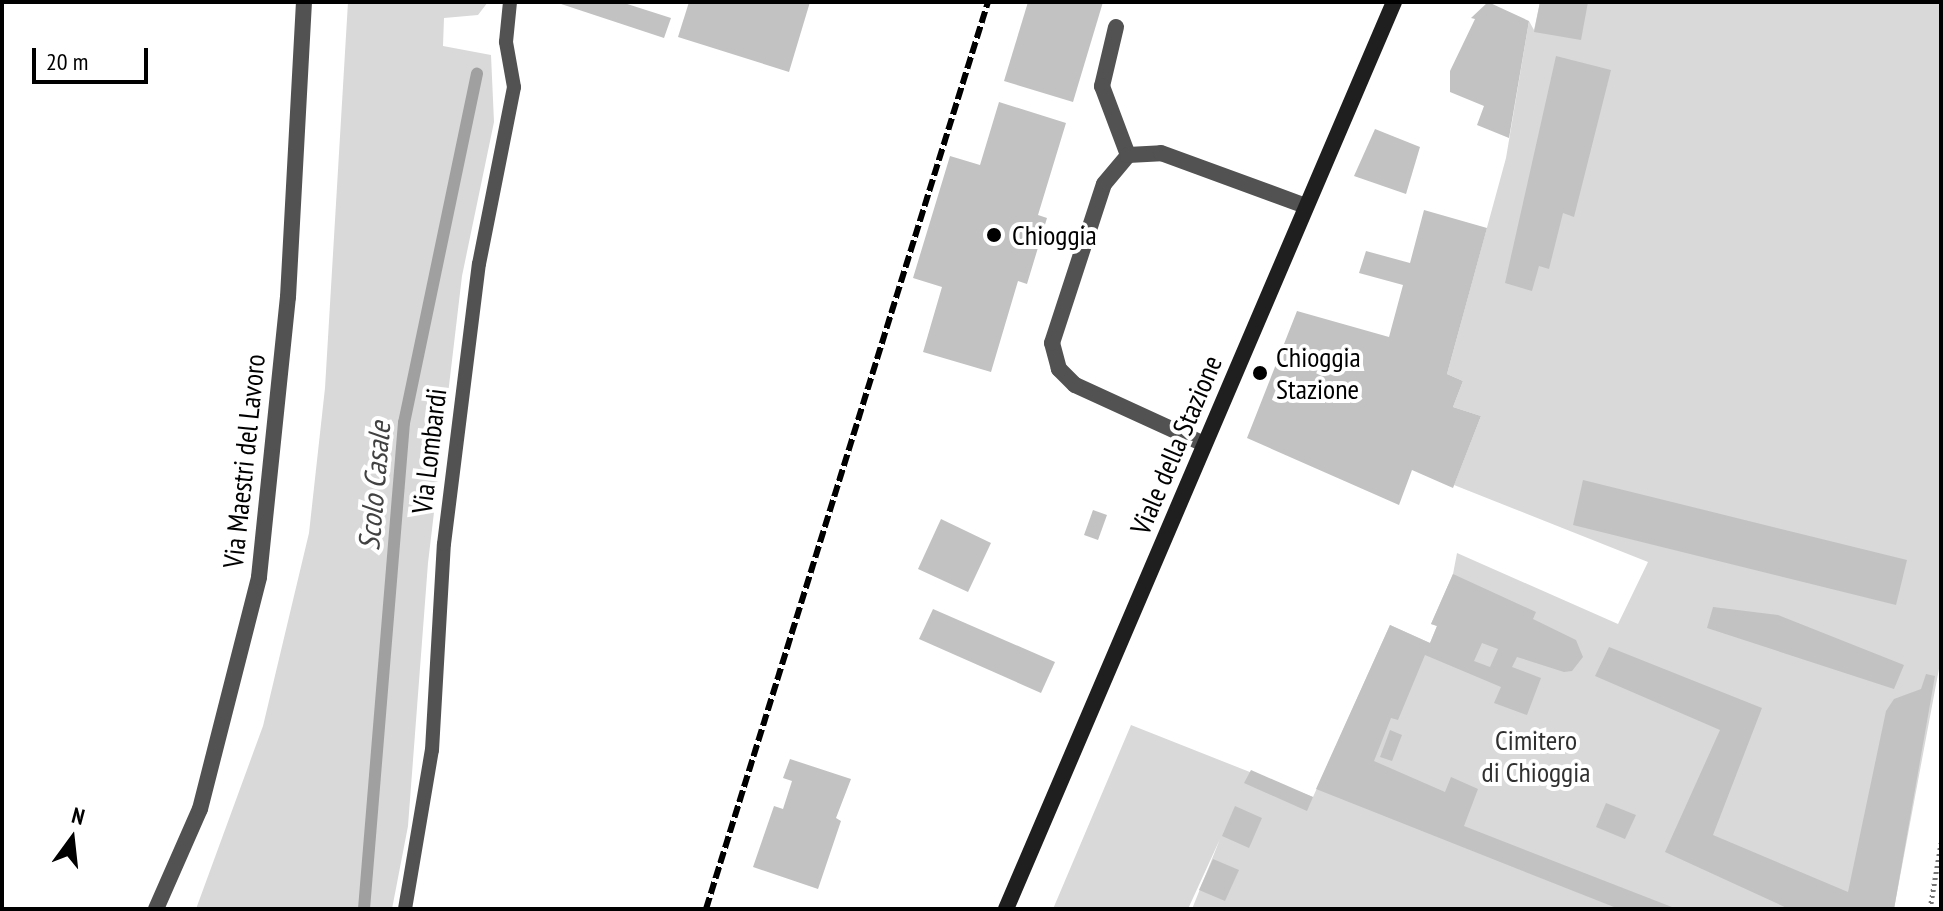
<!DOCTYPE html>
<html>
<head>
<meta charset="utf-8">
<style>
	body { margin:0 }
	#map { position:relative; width:1943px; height:911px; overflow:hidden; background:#fff; font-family:"PT Sans Narrow",sans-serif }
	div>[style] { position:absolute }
	.green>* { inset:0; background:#d9d9d9 }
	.stream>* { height:12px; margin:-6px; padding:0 6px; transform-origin:6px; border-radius:6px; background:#a0a0a0 }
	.building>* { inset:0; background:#c2c2c2 }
	.path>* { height:5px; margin-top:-2.5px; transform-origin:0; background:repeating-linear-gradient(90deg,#747474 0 2px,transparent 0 6px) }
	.lane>* { height:14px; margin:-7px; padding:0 7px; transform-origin:7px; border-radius:7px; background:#525252 }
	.street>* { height:16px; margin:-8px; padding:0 8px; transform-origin:8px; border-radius:8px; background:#525252 }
	.secondary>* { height:16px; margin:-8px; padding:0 8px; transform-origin:8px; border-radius:8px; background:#1f1f1f }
	.rail>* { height:6px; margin-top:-3px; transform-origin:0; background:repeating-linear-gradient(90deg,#000 0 12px,transparent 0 16px) }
	.dots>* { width:22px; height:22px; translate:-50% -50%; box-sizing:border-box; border:4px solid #fff; border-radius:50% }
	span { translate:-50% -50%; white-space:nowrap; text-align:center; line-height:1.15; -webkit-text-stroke:8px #fff; paint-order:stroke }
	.poi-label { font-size:28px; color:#000 }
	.left { translate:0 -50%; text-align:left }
	.street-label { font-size:28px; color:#000 }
	.park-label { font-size:28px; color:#303030 }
	.water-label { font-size:30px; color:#414141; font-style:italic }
	.frame { position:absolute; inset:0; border:4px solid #000; pointer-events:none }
	.north { position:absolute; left:32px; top:799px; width:80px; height:80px; -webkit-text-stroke:6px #fff; paint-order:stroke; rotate:15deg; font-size:22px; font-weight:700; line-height:32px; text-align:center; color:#000 }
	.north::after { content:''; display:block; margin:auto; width:28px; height:36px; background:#000; clip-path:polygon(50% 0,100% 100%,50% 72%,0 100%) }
	.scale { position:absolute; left:32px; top:48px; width:116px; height:36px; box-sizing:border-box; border:4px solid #000; border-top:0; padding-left:10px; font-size:24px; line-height:28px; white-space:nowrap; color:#000; -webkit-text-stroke:6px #fff; paint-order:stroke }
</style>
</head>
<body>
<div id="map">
	<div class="green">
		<div style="clip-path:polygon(348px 2px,488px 2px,478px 15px,444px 18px,443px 46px,491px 55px,494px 122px,462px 276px,428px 563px,408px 826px,392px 909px,196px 909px,263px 726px,309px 533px,325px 388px)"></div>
		<div style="clip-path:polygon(1540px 2px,1941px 2px,1941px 658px,1894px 909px,1192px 909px,1220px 839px,1188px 909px,1053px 909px,1131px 725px,1313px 797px,1390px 625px,1430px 643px,1437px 626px,1431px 624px,1453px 574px,1457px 553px,1618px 624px,1648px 562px,1454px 485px,1481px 416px,1453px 407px,1463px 381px,1447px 374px,1506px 158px,1529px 21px,1534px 30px)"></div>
	</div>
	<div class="stream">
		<div style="left:364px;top:909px;width:488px;rotate:-85.3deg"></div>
		<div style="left:404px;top:423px;width:357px;rotate:-78.2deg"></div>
	</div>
	<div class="building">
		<div style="clip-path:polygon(555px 2px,621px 2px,671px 18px,664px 38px)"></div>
		<div style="clip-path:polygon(689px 2px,810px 2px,789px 72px,678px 37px)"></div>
		<div style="clip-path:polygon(1028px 2px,1103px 2px,1073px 102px,1004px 81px)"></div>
		<div style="clip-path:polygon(1488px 2px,1529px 21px,1509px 138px,1477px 125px,1484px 106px,1450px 92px,1450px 71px,1475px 19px,1471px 18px)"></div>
		<div style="clip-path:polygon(1540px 2px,1588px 2px,1581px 40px,1534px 32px)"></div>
		<div style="clip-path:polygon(1556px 56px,1611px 70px,1574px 217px,1563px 213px,1549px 269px,1539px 266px,1532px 291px,1505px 283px)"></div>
		<div style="clip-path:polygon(999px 102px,1066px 123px,1038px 215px,1047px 218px,1027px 284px,1018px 281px,991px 372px,923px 352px,942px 287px,913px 278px,950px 156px,980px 165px)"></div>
		<div style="clip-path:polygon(1375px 129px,1420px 147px,1406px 194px,1354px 176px)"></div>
		<div style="clip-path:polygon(1424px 210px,1487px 228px,1447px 374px,1463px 381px,1453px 407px,1481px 416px,1453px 488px,1412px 470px,1399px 505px,1247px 438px,1297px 311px,1389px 337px,1403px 285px,1359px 273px,1366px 251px,1410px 263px)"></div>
		<div style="clip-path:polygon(1583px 480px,1907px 560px,1896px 605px,1573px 525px)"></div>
		<div style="clip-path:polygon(1093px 510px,1107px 515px,1098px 540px,1084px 535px)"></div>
		<div style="clip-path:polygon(941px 519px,991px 543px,968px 592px,918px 569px)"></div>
		<div style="clip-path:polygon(evenodd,1453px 574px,1536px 612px,1533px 619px,1576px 640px,1583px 657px,1572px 671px,1564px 672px,1517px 657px,1512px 667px,1541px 678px,1527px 715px,1494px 703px,1501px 687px,1425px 655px,1398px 720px,1391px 718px,1374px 761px,1445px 792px,1451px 777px,1478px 789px,1464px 826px,1677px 909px,1619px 909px,1316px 789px,1390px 625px,1430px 643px,1437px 626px,1431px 624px,1453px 574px,1482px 643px,1498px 649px,1490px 667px,1474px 661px,1482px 643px)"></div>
		<div style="clip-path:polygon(1713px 607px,1778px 615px,1904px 665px,1894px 689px,1707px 628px)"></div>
		<div style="clip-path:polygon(933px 609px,1055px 662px,1041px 693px,919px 639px)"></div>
		<div style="clip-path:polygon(1609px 647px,1762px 708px,1713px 835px,1848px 892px,1886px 711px,1894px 699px,1921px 689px,1926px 674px,1935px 676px,1894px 909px,1789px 909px,1665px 852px,1720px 730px,1595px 676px)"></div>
		<div style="clip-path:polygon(1390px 730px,1402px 735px,1392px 761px,1380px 757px)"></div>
		<div style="clip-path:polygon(790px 759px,851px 779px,836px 818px,841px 821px,818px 889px,753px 867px,774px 806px,783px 809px,792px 781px,783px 778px)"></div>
		<div style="clip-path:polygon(1251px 770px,1313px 797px,1307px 811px,1244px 783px)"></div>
		<div style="clip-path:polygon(1606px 803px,1636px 815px,1625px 839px,1596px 827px)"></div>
		<div style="clip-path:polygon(1235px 806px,1262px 818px,1249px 848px,1222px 836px)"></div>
		<div style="clip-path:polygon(1213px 859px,1239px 870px,1225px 901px,1199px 890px)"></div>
	</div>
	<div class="path">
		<div style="left:1930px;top:909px;width:67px;rotate:-80.5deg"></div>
	</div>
	<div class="lane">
		<div style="left:405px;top:909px;width:161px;rotate:-80.4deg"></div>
		<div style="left:432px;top:750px;width:206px;rotate:-86.7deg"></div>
		<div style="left:444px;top:544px;width:282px;rotate:-82.9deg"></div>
		<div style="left:479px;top:264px;width:180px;rotate:-78.8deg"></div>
		<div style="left:514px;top:87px;width:46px;rotate:-100.1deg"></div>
		<div style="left:506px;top:42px;width:40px;rotate:-84.3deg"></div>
	</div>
	<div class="street">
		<div style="left:1116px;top:27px;width:61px;rotate:103.3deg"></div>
		<div style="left:1102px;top:86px;width:74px;rotate:69.4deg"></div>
		<div style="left:1204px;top:444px;width:142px;rotate:-155.4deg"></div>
		<div style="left:1075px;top:385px;width:23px;rotate:-135deg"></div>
		<div style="left:1059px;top:369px;width:27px;rotate:-105deg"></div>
		<div style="left:1052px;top:343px;width:167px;rotate:-71.9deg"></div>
		<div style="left:1104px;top:184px;width:38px;rotate:-50deg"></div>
		<div style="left:1128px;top:155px;width:33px;rotate:-3deg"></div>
		<div style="left:1161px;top:153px;width:154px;rotate:20.1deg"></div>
		<div style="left:156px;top:909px;width:109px;rotate:-66.3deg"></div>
		<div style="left:200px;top:809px;width:239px;rotate:-75.7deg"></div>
		<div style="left:259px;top:577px;width:281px;rotate:-84.1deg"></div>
		<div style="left:288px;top:297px;width:295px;rotate:-86.9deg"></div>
	</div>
	<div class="secondary">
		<div style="left:1006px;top:909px;width:987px;rotate:-66.84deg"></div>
	</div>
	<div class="rail">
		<div style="left:706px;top:909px;width:950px;rotate:-72.73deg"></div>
	</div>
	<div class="dots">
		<div style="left:994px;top:235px;background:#000"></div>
		<div style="left:1260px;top:373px;background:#000"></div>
	</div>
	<div class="poi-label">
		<span class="left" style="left:1012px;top:235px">Chioggia</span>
		<span class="left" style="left:1276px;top:373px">Chioggia<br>Stazione</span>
	</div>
	<div class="street-label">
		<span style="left:1176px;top:445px;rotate:-67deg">Viale della Stazione</span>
		<span style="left:429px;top:451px;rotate:-83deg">Via Lombardi</span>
		<span style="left:244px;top:461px;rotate:-84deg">Via Maestri del Lavoro</span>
	</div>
	<div class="park-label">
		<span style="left:1536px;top:756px">Cimitero<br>di Chioggia</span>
	</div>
	<div class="water-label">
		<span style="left:374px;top:486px;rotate:-85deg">Scolo Casale</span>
	</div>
	<div class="frame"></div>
	<div class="north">N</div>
	<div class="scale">20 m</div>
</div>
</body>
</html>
